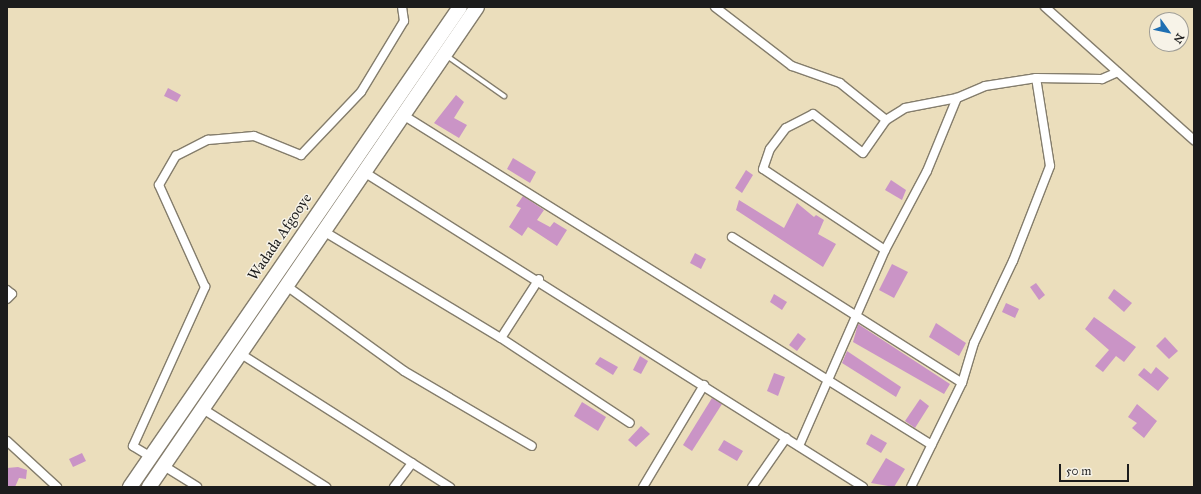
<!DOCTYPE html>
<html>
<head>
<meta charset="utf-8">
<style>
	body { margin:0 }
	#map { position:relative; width:1201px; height:494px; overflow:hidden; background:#ebdebc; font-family:"IM FELL Great Primer",serif }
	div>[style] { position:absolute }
	.building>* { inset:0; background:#ca94c6 }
	.roads { filter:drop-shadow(1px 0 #847d6c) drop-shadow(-1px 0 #847d6c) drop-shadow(0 1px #847d6c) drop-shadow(0 -1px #847d6c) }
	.service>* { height:4px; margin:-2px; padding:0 2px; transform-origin:2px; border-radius:2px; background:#fff }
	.minor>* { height:8px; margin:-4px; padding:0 4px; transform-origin:4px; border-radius:4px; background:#fff }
	.trunk>* { height:14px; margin:-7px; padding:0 7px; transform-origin:7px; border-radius:7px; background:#fff }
	span { translate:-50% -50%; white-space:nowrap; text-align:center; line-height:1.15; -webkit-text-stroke:3px #f7f3e8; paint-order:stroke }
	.street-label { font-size:15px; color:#1c1c1c }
	.frame { position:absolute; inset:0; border:8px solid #1c1c1c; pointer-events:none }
	.north { position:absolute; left:1149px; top:12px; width:40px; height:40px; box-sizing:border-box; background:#f7f3e8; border:1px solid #9f9d96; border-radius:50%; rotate:123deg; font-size:11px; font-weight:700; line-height:16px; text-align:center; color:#1c1c1c }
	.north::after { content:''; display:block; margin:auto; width:14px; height:18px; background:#1f6fb2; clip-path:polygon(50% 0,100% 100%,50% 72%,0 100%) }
	.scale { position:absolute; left:1059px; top:464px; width:70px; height:18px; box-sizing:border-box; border:2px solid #1c1c1c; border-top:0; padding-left:5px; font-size:12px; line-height:14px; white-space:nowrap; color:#1c1c1c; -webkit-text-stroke:3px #f7f3e8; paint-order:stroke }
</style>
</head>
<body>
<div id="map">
	<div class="building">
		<div style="clip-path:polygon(168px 88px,181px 95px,177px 102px,164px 96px)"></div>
		<div style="clip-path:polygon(456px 95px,464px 102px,454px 118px,467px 125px,459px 138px,434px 123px)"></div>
		<div style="clip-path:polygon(513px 158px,536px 172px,530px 183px,507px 169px)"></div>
		<div style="clip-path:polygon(746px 170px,753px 175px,742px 193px,735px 188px)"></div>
		<div style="clip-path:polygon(891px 180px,906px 190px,902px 200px,885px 190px)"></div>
		<div style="clip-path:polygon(523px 196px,544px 210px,537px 220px,550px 227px,554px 222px,567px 230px,557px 246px,528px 227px,522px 236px,509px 227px,521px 208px,516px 206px)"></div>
		<div style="clip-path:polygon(739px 200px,784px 228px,797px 203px,814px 217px,816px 215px,824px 220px,818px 234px,836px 244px,823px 267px,736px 210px)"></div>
		<div style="clip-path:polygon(695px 253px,706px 259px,701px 269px,690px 263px)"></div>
		<div style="clip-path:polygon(892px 264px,908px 272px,894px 298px,879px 290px)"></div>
		<div style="clip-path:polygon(1036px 283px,1045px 295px,1039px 300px,1030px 287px)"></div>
		<div style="clip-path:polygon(1114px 289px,1132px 303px,1124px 312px,1108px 298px)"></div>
		<div style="clip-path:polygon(774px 294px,787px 302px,782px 310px,770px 302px)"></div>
		<div style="clip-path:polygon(1006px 303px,1019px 309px,1015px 318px,1002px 312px)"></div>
		<div style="clip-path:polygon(1094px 317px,1136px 347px,1124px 362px,1116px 356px,1103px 372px,1095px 366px,1109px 350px,1085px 329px)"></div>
		<div style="clip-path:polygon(936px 323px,966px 343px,959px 356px,929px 337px)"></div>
		<div style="clip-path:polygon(858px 324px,950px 384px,944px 394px,853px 342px)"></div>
		<div style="clip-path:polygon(798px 333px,806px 339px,797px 351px,789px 345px)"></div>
		<div style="clip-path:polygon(1165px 337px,1178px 351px,1169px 359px,1156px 346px)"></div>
		<div style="clip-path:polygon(847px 351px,901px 387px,896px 397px,842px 363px)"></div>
		<div style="clip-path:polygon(640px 356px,648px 361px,641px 374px,633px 370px)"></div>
		<div style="clip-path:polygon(600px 357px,618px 367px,613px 375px,595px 364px)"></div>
		<div style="clip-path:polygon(1156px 367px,1169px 378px,1158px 391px,1138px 375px,1144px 368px,1151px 374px)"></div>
		<div style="clip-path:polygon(774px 373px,785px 377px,778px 396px,767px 391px)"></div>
		<div style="clip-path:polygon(712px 398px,722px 404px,692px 451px,683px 445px)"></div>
		<div style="clip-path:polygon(920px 399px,929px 406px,915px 428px,905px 421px)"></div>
		<div style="clip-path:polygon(582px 402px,606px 417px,598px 431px,574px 416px)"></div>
		<div style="clip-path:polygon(1137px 404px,1157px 421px,1144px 438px,1132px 428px,1137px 423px,1128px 417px)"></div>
		<div style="clip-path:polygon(641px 426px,650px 434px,636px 447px,628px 440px)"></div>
		<div style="clip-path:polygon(871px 434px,887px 443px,881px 453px,866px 444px)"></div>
		<div style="clip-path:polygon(724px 440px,743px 451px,737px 461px,718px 450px)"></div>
		<div style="clip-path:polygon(82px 453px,86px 461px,73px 467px,69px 459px)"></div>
		<div style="clip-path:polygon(886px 458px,905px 469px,894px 487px,871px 483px)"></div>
		<div style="clip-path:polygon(18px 467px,27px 470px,26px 479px,19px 478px,15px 487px,7px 487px,7px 468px)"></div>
	</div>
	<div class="roads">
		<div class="service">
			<div style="left:447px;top:56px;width:70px;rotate:35.1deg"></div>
		</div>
		<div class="minor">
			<div style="left:715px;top:7px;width:97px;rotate:37.5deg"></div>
			<div style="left:792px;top:66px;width:51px;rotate:19.5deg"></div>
			<div style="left:840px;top:83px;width:59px;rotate:38.8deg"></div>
			<div style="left:1045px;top:7px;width:200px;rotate:41.8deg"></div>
			<div style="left:403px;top:115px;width:623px;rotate:31.96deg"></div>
			<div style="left:364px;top:172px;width:590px;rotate:32.26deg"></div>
			<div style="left:325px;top:232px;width:205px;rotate:31.1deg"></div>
			<div style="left:501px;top:338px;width:154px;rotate:33.4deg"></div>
			<div style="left:732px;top:237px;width:272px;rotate:32.4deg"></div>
			<div style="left:885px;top:250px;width:146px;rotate:-146.4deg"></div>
			<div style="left:763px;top:169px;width:21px;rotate:-71deg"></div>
			<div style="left:770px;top:149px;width:26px;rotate:-53deg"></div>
			<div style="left:786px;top:128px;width:30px;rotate:-27deg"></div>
			<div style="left:813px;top:114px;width:63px;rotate:38deg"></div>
			<div style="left:863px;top:153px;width:40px;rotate:-55.1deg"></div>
			<div style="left:886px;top:120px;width:22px;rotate:-32deg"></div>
			<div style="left:905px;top:108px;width:53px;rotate:-10.9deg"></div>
			<div style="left:957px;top:98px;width:30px;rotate:-23deg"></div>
			<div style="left:985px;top:86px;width:52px;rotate:-8.9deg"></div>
			<div style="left:1036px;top:78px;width:66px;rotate:0.9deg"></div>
			<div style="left:1102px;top:79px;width:17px;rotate:-24deg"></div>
			<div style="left:288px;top:287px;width:143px;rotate:35.9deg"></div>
			<div style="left:404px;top:371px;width:148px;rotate:30.4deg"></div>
			<div style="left:7px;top:290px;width:6px;rotate:39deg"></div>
			<div style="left:12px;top:294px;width:7px;rotate:135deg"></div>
			<div style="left:501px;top:338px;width:70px;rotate:-57.2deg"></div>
			<div style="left:241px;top:354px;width:248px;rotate:32.5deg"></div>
			<div style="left:203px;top:409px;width:146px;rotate:32.4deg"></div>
			<div style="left:7px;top:441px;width:68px;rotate:42.6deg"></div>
			<div style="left:799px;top:446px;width:214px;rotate:-66.3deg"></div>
			<div style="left:885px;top:250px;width:89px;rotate:-62deg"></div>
			<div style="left:927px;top:171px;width:79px;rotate:-67.7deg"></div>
			<div style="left:151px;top:457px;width:21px;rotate:-149deg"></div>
			<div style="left:133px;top:446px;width:175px;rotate:-65.6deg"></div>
			<div style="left:205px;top:287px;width:112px;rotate:-114.3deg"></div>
			<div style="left:159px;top:185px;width:34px;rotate:-60deg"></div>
			<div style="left:176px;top:156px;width:36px;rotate:-27deg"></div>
			<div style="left:208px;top:140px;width:46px;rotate:-5deg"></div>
			<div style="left:254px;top:136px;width:51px;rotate:22deg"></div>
			<div style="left:301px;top:155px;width:87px;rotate:-46.4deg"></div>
			<div style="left:361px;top:92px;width:83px;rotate:-58.8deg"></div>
			<div style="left:404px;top:21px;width:14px;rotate:-98deg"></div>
			<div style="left:164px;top:466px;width:39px;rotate:32deg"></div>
			<div style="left:394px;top:487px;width:30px;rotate:-53deg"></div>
			<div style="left:643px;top:487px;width:119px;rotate:-59.1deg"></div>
			<div style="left:752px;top:487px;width:60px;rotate:-55.2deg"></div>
			<div style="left:911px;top:487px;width:116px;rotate:-63.9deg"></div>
			<div style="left:962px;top:383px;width:42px;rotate:-73.3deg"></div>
			<div style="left:974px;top:343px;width:91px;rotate:-64.6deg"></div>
			<div style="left:1013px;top:261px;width:102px;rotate:-68.7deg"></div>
			<div style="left:1050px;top:166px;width:89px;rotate:-99deg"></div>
		</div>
		<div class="trunk">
			<div style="left:130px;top:487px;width:582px;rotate:-55.49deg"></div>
			<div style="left:149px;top:487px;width:581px;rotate:-55.65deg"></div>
		</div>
	</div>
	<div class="street-label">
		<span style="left:280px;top:237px;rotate:-56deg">Wadada Afgooye</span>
	</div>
	<div class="frame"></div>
	<div class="north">N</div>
	<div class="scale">50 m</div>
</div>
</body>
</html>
